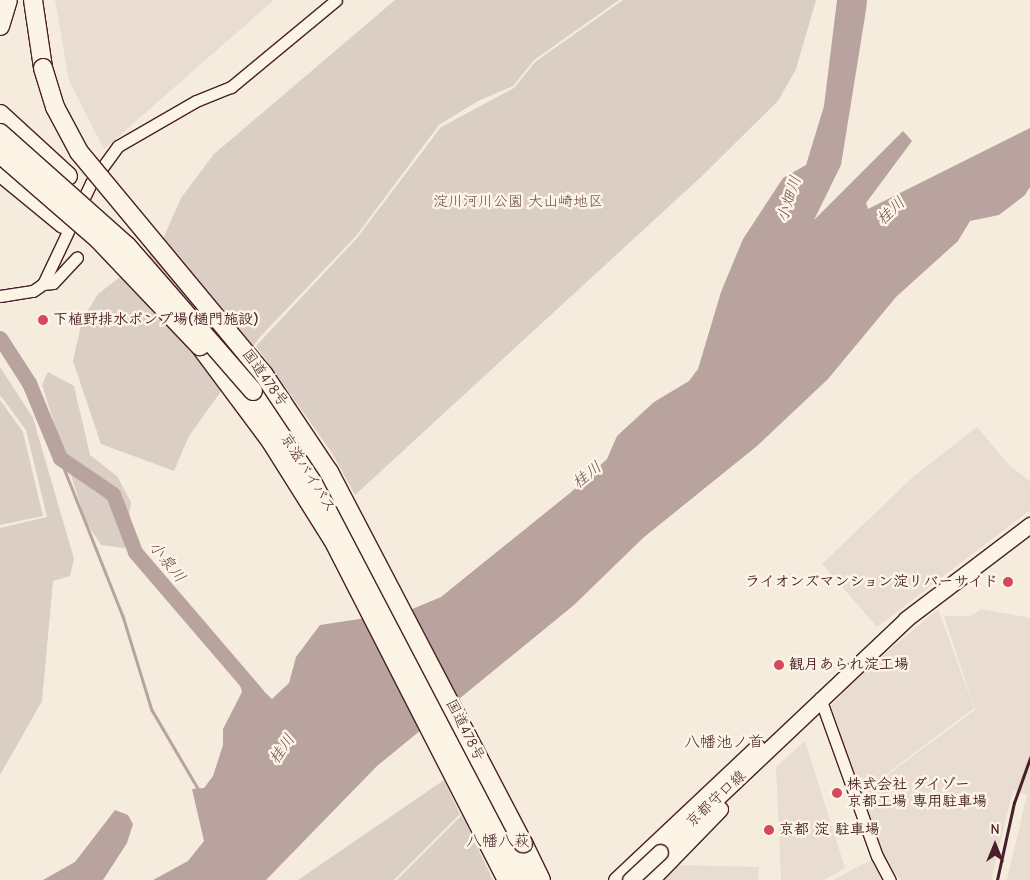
<!DOCTYPE html>
<html>
<head>
<meta charset="utf-8">
<style>
	body { margin:0 }
	#map { position:relative; width:1030px; height:880px; overflow:hidden; background:#f5ecde; font-family:"Comic Neue","Klee One",sans-serif }
	div>[style] { position:absolute }
	.built>* { inset:0; background:#e8ddd0 }
	.green>* { inset:0; background:#dbcec4 }
	.water>* { inset:0; background:#b8a39e }
	.stream>* { height:2.5px; margin:-1.25px; padding:0 1.25px; transform-origin:1.25px; border-radius:1.25px; background:#b8a39e }
	.river>* { height:15px; margin:-7.5px; padding:0 7.5px; transform-origin:7.5px; border-radius:7.5px; background:#b8a39e }
	.roads { filter:drop-shadow(1px 0 #4a1f2b) drop-shadow(-1px 0 #4a1f2b) drop-shadow(0 1px #4a1f2b) drop-shadow(0 -1px #4a1f2b) }
	.minor>* { height:11px; margin:-5.5px; padding:0 5.5px; transform-origin:5.5px; border-radius:5.5px; background:#fcf5e5 }
	.major>* { height:15px; margin:-7.5px; padding:0 7.5px; transform-origin:7.5px; border-radius:7.5px; background:#fcf5e5 }
	.highway>* { height:18px; margin:-9px; padding:0 9px; transform-origin:9px; border-radius:9px; background:#fcf5e5 }
	.rail>* { height:2.5px; margin:-1.25px; padding:0 1.25px; transform-origin:1.25px; border-radius:1.25px; background:#4a1f2b }
	.bridges { filter:drop-shadow(1px 0 #4a1f2b) drop-shadow(-1px 0 #4a1f2b) drop-shadow(0 1px #4a1f2b) drop-shadow(0 -1px #4a1f2b) }
	.major-bridge>* { height:15px; margin:-7.5px; padding:0 7.5px; transform-origin:7.5px; border-radius:7.5px; background:#fcf5e5 }
	.highway-bridge>* { height:18px; margin:-9px; padding:0 9px; transform-origin:9px; border-radius:9px; background:#fcf5e5 }
	.dots>* { width:14px; height:14px; translate:-50% -50%; box-sizing:border-box; border:2px solid #fcf5e5; border-radius:50% }
	span { translate:-50% -50%; white-space:nowrap; text-align:center; line-height:1.15; -webkit-text-stroke:5px #fcf5e5; paint-order:stroke }
	.park-label { font-size:15px; color:#6e4b51 }
	.poi-label { font-size:15px; color:#4a1f2b; font-weight:700 }
	.left { translate:0 -50%; text-align:left }
	.right { translate:-100% -50%; text-align:right }
	.street-label { font-size:15px; color:#4a1f2b }
	.water-label { font-size:16px; color:#704d53; font-style:italic }
	.neighbourhood-label { font-size:16px; color:#4a1f2b }
	.north { position:absolute; left:970px; top:820px; width:50px; height:50px; -webkit-text-stroke:4px #fcf5e5; paint-order:stroke; rotate:0deg; font-size:14px; font-weight:700; line-height:20px; text-align:center; color:#4a1f2b }
	.north::after { content:''; display:block; margin:auto; width:18px; height:22px; background:#4a1f2b; clip-path:polygon(50% 0,100% 100%,50% 72%,0 100%) }
</style>
</head>
<body>
<div id="map">
	<div class="built">
		<div style="clip-path:polygon(55px 0,274px 0,104px 149px,69px 81px)"></div>
		<div style="clip-path:polygon(977px 427px,1010px 466px,1030px 481px,1030px 510px,877px 627px,822px 564px,914px 476px)"></div>
		<div style="clip-path:polygon(938px 609px,974px 708px,890px 771px,863px 801px,831px 706px,861px 674px)"></div>
		<div style="clip-path:polygon(981px 609px,1030px 618px,1030px 880px,1007px 880px,1027px 795px,1013px 790px,991px 880px,901px 880px,887px 865px,864px 802px,891px 772px,975px 710px,944px 616px,971px 616px)"></div>
		<div style="clip-path:polygon(805px 741px,845px 868px,824px 880px,781px 880px,776px 767px)"></div>
		<div style="clip-path:polygon(875px 858px,886px 880px,833px 880px)"></div>
		<div style="clip-path:polygon(675px 865px,759px 867px,758px 880px,659px 880px)"></div>
	</div>
	<div class="green">
		<div style="clip-path:polygon(395px 0,619px 0,534px 60px,513px 86px,478px 101px,439px 125px,356px 236px,260px 337px,189px 436px,174px 471px,101px 444px,73px 361px,82px 320px,98px 294px,160px 246px,181px 198px,214px 154px)"></div>
		<div style="clip-path:polygon(623px 0,816px 0,796px 69px,778px 101px,702px 176px,355px 495px,332px 453px,256px 346px,357px 238px,441px 127px,514px 88px,535px 62px)"></div>
		<div style="clip-path:polygon(0 367px,33px 418px,74px 559px,70px 576px,53px 581px,42px 701px,0 775px,0 528px,47px 517px,26px 430px,0 395px)"></div>
		<div style="clip-path:polygon(48px 372px,74px 386px,90px 455px,117px 476px,131px 502px,125px 548px,101px 545px,86px 522px,42px 385px)"></div>
		<div style="clip-path:polygon(0 400px,23px 432px,43px 516px,0 525px)"></div>
		<div style="clip-path:polygon(444px 780px,460px 814px,394px 880px,298px 880px)"></div>
		<div style="clip-path:polygon(462px 815px,493px 880px,397px 880px)"></div>
	</div>
	<div class="water">
		<div style="clip-path:polygon(837px 0,867px 0,866px 10px,841px 165px,814px 220px,903px 131px,912px 141px,866px 203px,868px 209px,1030px 128px,1030px 187px,1025px 195px,999px 215px,970px 221px,958px 241px,896px 297px,828px 379px,757px 446px,643px 538px,574px 605px,377px 766px,266px 880px,153px 880px,188px 861px,204px 841px,192px 789px,204px 788px,213px 776px,223px 745px,223px 729px,242px 692px,239px 681px,247px 675px,272px 699px,289px 683px,296px 657px,320px 625px,405px 612px,441px 597px,570px 493px,607px 459px,617px 436px,654px 402px,689px 381px,698px 369px,721px 292px,743px 239px,783px 178px,806px 165px,824px 106px)"></div>
		<div style="clip-path:polygon(115px 810px,128px 815px,133px 824px,127px 843px,103px 880px,43px 880px,75px 862px)"></div>
	</div>
	<div class="stream">
		<div style="left:60px;top:458px;width:170px;rotate:68.3deg"></div>
		<div style="left:123px;top:616px;width:98px;rotate:72.9deg"></div>
		<div style="left:152px;top:710px;width:93px;rotate:59.6deg"></div>
	</div>
	<div class="river">
		<div style="left:0;top:338px;width:54px;rotate:57.2deg"></div>
		<div style="left:29px;top:383px;width:81px;rotate:67.5deg"></div>
		<div style="left:60px;top:458px;width:64px;rotate:34.2deg"></div>
		<div style="left:113px;top:494px;width:62px;rotate:69.2deg"></div>
		<div style="left:135px;top:552px;width:186px;rotate:49.4deg"></div>
	</div>
	<div class="roads">
		<div class="minor">
			<div style="left:43px;top:284px;width:10px;rotate:-6deg"></div>
			<div style="left:53px;top:283px;width:35px;rotate:-47deg"></div>
			<div style="left:0;top:296px;width:33px;rotate:-9deg"></div>
			<div style="left:33px;top:291px;width:12px;rotate:-35deg"></div>
			<div style="left:43px;top:284px;width:112px;rotate:-64.6deg"></div>
			<div style="left:91px;top:183px;width:46px;rotate:-53.9deg"></div>
			<div style="left:118px;top:146px;width:90px;rotate:-30deg"></div>
			<div style="left:196px;top:101px;width:38px;rotate:-22deg"></div>
			<div style="left:231px;top:87px;width:136px;rotate:-39.6deg"></div>
			<div style="left:820px;top:698px;width:168px;rotate:70.2deg"></div>
			<div style="left:877px;top:856px;width:27px;rotate:62deg"></div>
		</div>
		<div class="major">
			<div style="left:660px;top:852px;width:339px;rotate:-43.4deg"></div>
			<div style="left:906px;top:619px;width:156px;rotate:-37.2deg"></div>
			<div style="left:616px;top:880px;width:194px;rotate:-43.3deg"></div>
			<div style="left:651px;top:880px;width:99px;rotate:-45.8deg"></div>
		</div>
		<div class="highway">
			<div style="left:33px;top:0;width:69px;rotate:81.6deg"></div>
			<div style="left:0;top:26px;width:27px;rotate:-73deg"></div>
			<div style="left:0;top:114px;width:92px;rotate:42.4deg"></div>
			<div style="left:0;top:172px;width:82px;rotate:39.5deg"></div>
			<div style="left:200px;top:346px;width:117px;rotate:53.3deg"></div>
			<div style="left:270px;top:440px;width:118px;rotate:57.8deg"></div>
			<div style="left:333px;top:540px;width:382px;rotate:62.9deg"></div>
			<div style="left:253px;top:391px;width:112px;rotate:55.2deg"></div>
			<div style="left:317px;top:483px;width:121px;rotate:60.9deg"></div>
			<div style="left:376px;top:589px;width:326px;rotate:63.2deg"></div>
			<div style="left:523px;top:843px;width:41px;rotate:64.1deg"></div>
		</div>
	</div>
	<div class="rail">
		<div style="left:997px;top:880px;width:79px;rotate:-77.6deg"></div>
		<div style="left:1014px;top:803px;width:48px;rotate:-70.4deg"></div>
	</div>
	<div class="bridges">
		<div class="major-bridge">
			<div style="left:630px;top:880px;width:41px;rotate:-43deg"></div>
		</div>
		<div class="highway-bridge">
			<div style="left:43px;top:68px;width:41px;rotate:72.9deg"></div>
			<div style="left:55px;top:107px;width:51px;rotate:61.9deg"></div>
			<div style="left:79px;top:152px;width:290px;rotate:50.3deg"></div>
			<div style="left:264px;top:375px;width:117px;rotate:56.2deg"></div>
			<div style="left:329px;top:472px;width:419px;rotate:62.4deg"></div>
			<div style="left:0;top:133px;width:170px;rotate:41.7deg"></div>
			<div style="left:127px;top:246px;width:192px;rotate:49deg"></div>
			<div style="left:0;top:154px;width:130px;rotate:40.9deg"></div>
			<div style="left:98px;top:239px;width:148px;rotate:46.4deg"></div>
		</div>
	</div>
	<div class="dots">
		<div style="left:43px;top:320px;background:#d1495b"></div>
		<div style="left:1008px;top:582px;background:#d1495b"></div>
		<div style="left:779px;top:665px;background:#d1495b"></div>
		<div style="left:837px;top:793px;background:#d1495b"></div>
		<div style="left:769px;top:830px;background:#d1495b"></div>
	</div>
	<div class="park-label">
		<span style="left:518px;top:202px">淀川河川公園 大山崎地区</span>
	</div>
	<div class="poi-label">
		<span class="left" style="left:53px;top:320px">下植野排水ポンプ場(樋門施設)</span>
		<span class="right" style="left:998px;top:582px">ライオンズマンション淀リバーサイド</span>
		<span class="left" style="left:789px;top:665px">観月あられ淀工場</span>
		<span class="left" style="left:847px;top:793px">株式会社 ダイゾー<br>京都工場 専用駐車場</span>
		<span class="left" style="left:779px;top:830px">京都 淀 駐車場</span>
	</div>
	<div class="street-label">
		<span style="left:265px;top:378px;rotate:54deg">国道478号</span>
		<span style="left:308px;top:473px;rotate:58deg">京滋バイパス</span>
		<span style="left:465px;top:730px;rotate:63deg">国道478号</span>
		<span style="left:716px;top:799px;rotate:-43deg">京都守口線</span>
	</div>
	<div class="water-label">
		<span style="left:789px;top:199px;rotate:-72deg">小畑川</span>
		<span style="left:891px;top:211px;rotate:-43deg">桂川</span>
		<span style="left:587px;top:475px;rotate:-38deg">桂川</span>
		<span style="left:167px;top:562px;rotate:51deg">小泉川</span>
		<span style="left:282px;top:749px;rotate:-55deg">桂川</span>
	</div>
	<div class="neighbourhood-label">
		<span style="left:724px;top:742px">八幡池ノ首</span>
		<span style="left:498px;top:841px">八幡八萩</span>
	</div>
	<div class="north">N</div>
</div>
</body>
</html>
